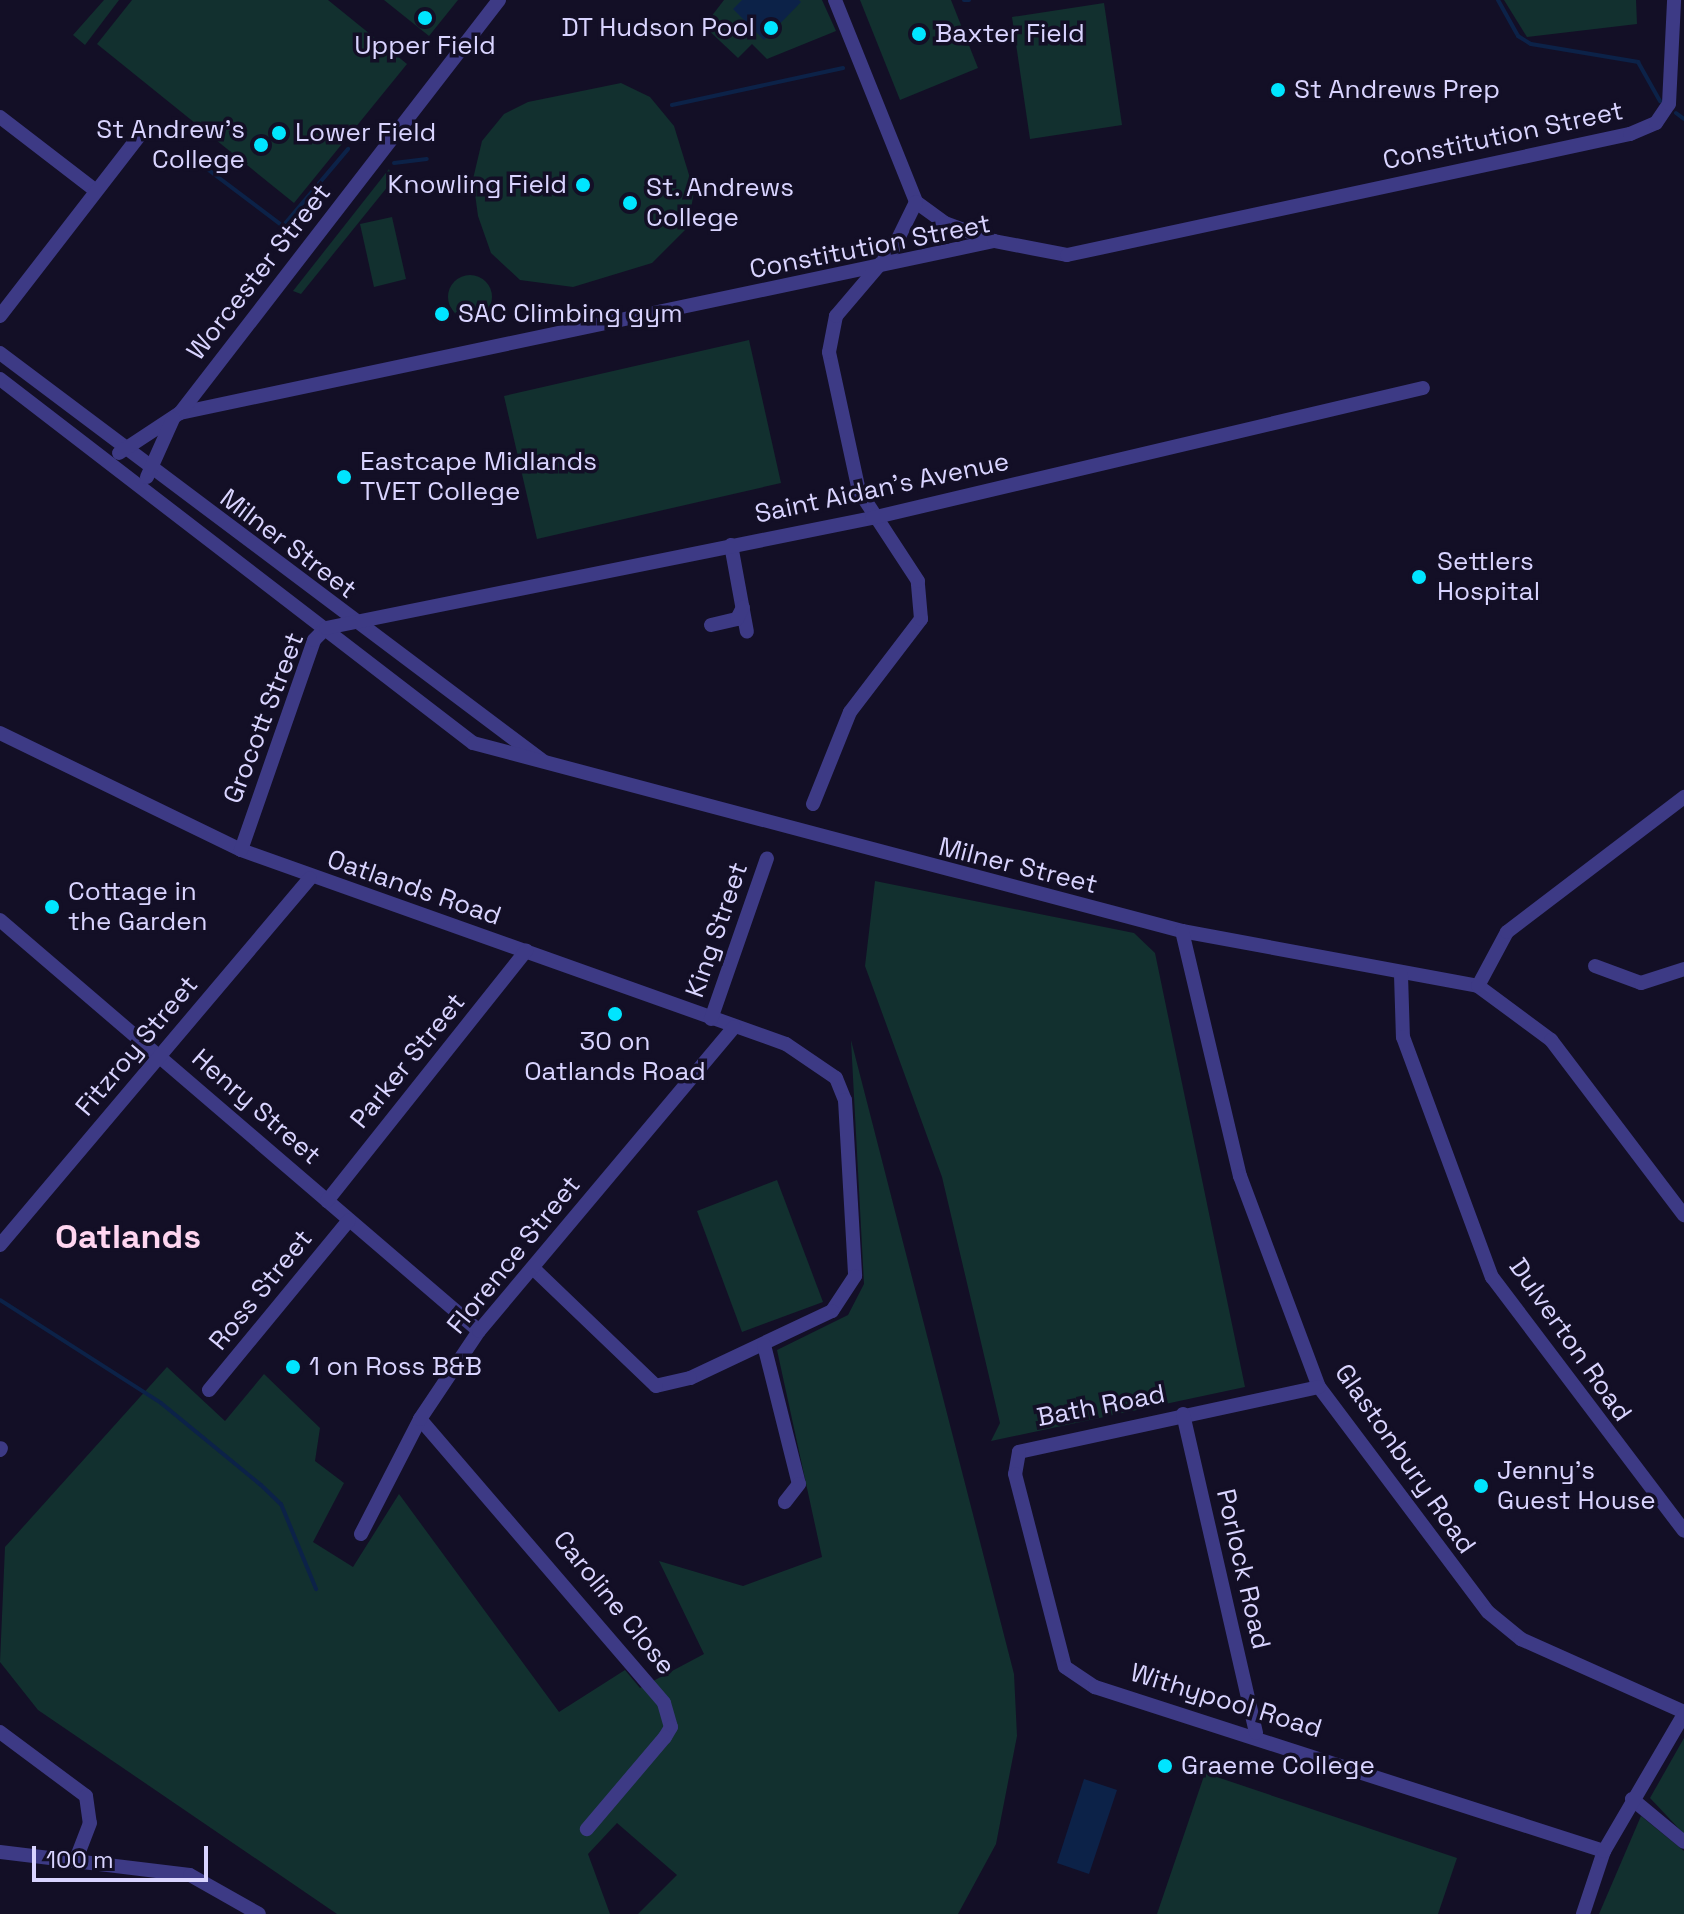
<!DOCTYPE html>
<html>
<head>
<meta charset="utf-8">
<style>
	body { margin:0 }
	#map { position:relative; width:1684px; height:1914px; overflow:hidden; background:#130f26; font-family:"Space Grotesk",sans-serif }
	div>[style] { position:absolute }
	.green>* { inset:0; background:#12302f }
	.round { border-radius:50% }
	.water>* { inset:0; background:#0c2248 }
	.stream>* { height:4px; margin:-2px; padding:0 2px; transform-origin:2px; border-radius:2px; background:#0c2248 }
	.minor>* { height:14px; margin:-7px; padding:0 7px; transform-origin:7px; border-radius:7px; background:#3d3a85 }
	.dots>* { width:22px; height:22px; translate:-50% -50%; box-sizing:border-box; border:4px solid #130f26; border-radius:50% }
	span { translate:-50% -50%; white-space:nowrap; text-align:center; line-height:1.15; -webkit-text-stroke:7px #130f26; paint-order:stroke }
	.poi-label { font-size:26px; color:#d9d4ff }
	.right { translate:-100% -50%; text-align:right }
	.left { translate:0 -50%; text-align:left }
	.street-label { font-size:26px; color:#d9d4ff }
	.district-label { font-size:34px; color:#ffd6f0; font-weight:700 }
	.scale { position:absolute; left:32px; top:1846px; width:176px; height:36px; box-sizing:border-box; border:4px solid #d9d4ff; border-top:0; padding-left:10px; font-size:24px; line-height:28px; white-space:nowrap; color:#d9d4ff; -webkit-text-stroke:6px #130f26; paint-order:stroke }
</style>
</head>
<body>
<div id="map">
	<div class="green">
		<div style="clip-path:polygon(104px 0,119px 0,85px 45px,73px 35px)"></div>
		<div style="clip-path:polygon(132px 0,328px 0,407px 64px,294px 203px,97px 44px)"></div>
		<div style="clip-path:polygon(384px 0,458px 0,429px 36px)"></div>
		<div style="clip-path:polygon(724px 0,822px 0,836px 31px,767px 59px,752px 44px,738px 58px,704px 26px)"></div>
		<div style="clip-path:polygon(860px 0,951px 0,978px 68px,900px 100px)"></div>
		<div style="clip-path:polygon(1504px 0,1636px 0,1637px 24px,1527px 37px)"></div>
		<div style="clip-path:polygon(1104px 3px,1122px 125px,1030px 139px,1012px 17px)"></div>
		<div style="clip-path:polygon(621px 83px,650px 97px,674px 126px,694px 191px,688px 227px,652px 263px,573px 287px,520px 280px,491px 253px,478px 216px,473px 179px,482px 141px,504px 114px,528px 102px)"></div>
		<div style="clip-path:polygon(389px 169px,393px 180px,301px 294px,293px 291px)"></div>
		<div style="clip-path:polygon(392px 217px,406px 279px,374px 287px,360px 224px)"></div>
		<div class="round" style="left:448px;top:275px;width:44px;height:44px"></div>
		<div style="clip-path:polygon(749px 340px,781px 483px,537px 539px,504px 396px)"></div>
		<div style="clip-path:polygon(875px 881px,1134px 933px,1155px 953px,1245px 1387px,991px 1441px,1000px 1423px,942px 1177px,865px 966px)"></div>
		<div style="clip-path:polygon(851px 1040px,1014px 1674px,1017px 1736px,996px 1844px,958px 1914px,638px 1914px,677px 1875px,617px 1823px,588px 1854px,610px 1914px,337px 1914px,38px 1710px,0 1662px,5px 1547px,167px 1367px,225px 1421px,264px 1374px,320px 1428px,315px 1461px,344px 1483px,313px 1542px,353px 1567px,399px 1494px,559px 1712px,625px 1670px,640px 1688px,704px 1654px,659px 1561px,743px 1586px,822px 1557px,777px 1350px,848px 1315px,864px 1284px)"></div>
		<div style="clip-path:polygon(777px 1180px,823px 1302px,742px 1332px,697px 1211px)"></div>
		<div style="clip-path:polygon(1684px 1738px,1684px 1834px,1650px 1798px)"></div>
		<div style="clip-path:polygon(1205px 1773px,1457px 1858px,1438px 1914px,1157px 1914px)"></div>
		<div style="clip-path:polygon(1641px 1816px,1684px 1851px,1684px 1914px,1599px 1914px)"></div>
	</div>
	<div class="water">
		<div style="clip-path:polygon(742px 0,799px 0,801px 2px,764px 40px,733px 9px)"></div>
		<div style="clip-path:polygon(1084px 1779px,1117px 1790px,1089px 1874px,1057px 1863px)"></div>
	</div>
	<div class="stream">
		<div style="left:964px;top:0;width:5px"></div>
		<div style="left:1498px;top:0;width:41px;rotate:60.9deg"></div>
		<div style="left:1518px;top:36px;width:15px;rotate:32deg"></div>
		<div style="left:1531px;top:44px;width:109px;rotate:9.5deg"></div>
		<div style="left:1638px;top:62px;width:45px;rotate:60.6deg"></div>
		<div style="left:672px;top:105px;width:175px;rotate:-12.2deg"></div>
		<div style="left:1676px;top:113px;width:10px;rotate:37deg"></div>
		<div style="left:186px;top:153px;width:121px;rotate:37deg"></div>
		<div style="left:283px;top:226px;width:101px;rotate:-49.8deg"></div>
		<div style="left:394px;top:163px;width:33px;rotate:-7deg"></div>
		<div style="left:0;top:1300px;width:191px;rotate:32.6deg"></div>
		<div style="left:161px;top:1403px;width:129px;rotate:39.4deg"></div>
		<div style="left:261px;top:1485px;width:28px;rotate:44deg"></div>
		<div style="left:281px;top:1504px;width:92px;rotate:67.6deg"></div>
	</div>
	<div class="minor">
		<div style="left:835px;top:0;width:218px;rotate:68.1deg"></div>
		<div style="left:916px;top:202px;width:36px;rotate:36deg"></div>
		<div style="left:945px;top:223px;width:52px;rotate:20.2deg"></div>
		<div style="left:0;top:117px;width:121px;rotate:37.6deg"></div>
		<div style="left:0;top:316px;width:232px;rotate:-52.3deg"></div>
		<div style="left:0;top:353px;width:679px;rotate:36.92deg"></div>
		<div style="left:0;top:379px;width:597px;rotate:37.58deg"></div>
		<div style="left:473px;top:743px;width:734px;rotate:14.85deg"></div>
		<div style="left:1182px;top:931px;width:301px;rotate:10.5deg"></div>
		<div style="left:1478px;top:986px;width:91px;rotate:36.5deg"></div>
		<div style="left:1551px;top:1040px;width:220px;rotate:52.8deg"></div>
		<div style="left:180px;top:413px;width:832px;rotate:-11.93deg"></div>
		<div style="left:994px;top:241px;width:74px;rotate:10.9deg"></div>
		<div style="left:1067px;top:255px;width:576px;rotate:-12.13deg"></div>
		<div style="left:1630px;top:134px;width:28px;rotate:-23deg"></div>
		<div style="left:1656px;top:123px;width:23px;rotate:-56deg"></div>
		<div style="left:1669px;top:104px;width:104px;rotate:-87.2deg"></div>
		<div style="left:119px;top:453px;width:73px;rotate:-33.3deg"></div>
		<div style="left:180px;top:413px;width:522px;rotate:-52.32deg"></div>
		<div style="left:147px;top:477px;width:64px;rotate:-65.9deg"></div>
		<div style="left:731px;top:545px;width:88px;rotate:79.6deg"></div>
		<div style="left:711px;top:625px;width:27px;rotate:-13deg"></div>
		<div style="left:737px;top:619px;width:13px;rotate:-63deg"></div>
		<div style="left:0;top:733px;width:268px;rotate:25.9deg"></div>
		<div style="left:241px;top:850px;width:578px;rotate:19.59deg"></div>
		<div style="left:786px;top:1044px;width:60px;rotate:34.2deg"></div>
		<div style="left:836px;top:1078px;width:24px;rotate:68deg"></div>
		<div style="left:845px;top:1100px;width:176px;rotate:86.7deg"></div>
		<div style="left:855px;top:1276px;width:42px;rotate:123.3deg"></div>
		<div style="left:832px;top:1311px;width:157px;rotate:154.7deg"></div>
		<div style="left:690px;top:1378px;width:35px;rotate:167deg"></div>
		<div style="left:656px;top:1386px;width:170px;rotate:-136.2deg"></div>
		<div style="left:813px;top:804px;width:99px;rotate:-68.1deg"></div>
		<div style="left:850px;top:712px;width:117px;rotate:-52.6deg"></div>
		<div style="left:921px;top:619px;width:38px;rotate:-95deg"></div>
		<div style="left:918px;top:581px;width:108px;rotate:-123.2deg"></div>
		<div style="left:859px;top:491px;width:142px;rotate:-102.2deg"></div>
		<div style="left:829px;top:352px;width:37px;rotate:-79deg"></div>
		<div style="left:836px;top:316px;width:88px;rotate:-49.6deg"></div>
		<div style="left:893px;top:249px;width:52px;rotate:-63.9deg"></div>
		<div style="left:241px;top:850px;width:222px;rotate:-70.8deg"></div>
		<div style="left:314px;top:640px;width:17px;rotate:-45deg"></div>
		<div style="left:326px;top:628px;width:557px;rotate:-11.39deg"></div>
		<div style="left:872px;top:518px;width:566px;rotate:-13.28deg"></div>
		<div style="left:0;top:920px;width:631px;rotate:40.63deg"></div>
		<div style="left:1182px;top:931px;width:252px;rotate:76.7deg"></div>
		<div style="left:1240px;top:1176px;width:225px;rotate:69.5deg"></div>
		<div style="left:1319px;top:1387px;width:281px;rotate:53.1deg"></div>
		<div style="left:1488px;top:1612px;width:43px;rotate:39.3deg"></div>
		<div style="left:1521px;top:1639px;width:179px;rotate:24.1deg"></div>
		<div style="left:1595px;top:966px;width:49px;rotate:20.3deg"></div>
		<div style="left:1641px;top:983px;width:45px;rotate:-18deg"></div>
		<div style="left:1401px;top:975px;width:62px;rotate:88.2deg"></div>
		<div style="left:1403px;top:1037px;width:256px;rotate:69.7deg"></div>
		<div style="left:1492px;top:1277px;width:318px;rotate:52.9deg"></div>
		<div style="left:1478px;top:986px;width:61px;rotate:-61.8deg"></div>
		<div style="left:1507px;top:932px;width:223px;rotate:-37.3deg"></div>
		<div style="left:711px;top:1019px;width:170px;rotate:-70.8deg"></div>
		<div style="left:327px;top:1201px;width:320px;rotate:-51.5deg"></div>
		<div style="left:0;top:1245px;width:480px;rotate:-49.8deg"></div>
		<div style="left:764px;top:1345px;width:143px;rotate:75.9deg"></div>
		<div style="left:799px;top:1484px;width:23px;rotate:128deg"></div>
		<div style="left:1319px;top:1387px;width:307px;rotate:167.8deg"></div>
		<div style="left:1019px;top:1452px;width:22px;rotate:100deg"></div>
		<div style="left:1015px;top:1474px;width:199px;rotate:75.5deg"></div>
		<div style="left:1065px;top:1667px;width:36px;rotate:34deg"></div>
		<div style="left:1095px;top:1687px;width:535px;rotate:17.86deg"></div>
		<div style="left:209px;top:1390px;width:220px;rotate:-50.5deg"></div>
		<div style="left:1183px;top:1414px;width:327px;rotate:77.1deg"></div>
		<div style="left:420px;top:1419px;width:374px;rotate:49.3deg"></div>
		<div style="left:664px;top:1703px;width:25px;rotate:74deg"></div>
		<div style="left:671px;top:1727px;width:12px;rotate:121deg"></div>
		<div style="left:665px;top:1737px;width:121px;rotate:130.3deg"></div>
		<div style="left:0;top:1450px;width:2px;rotate:-63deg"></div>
		<div style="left:361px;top:1534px;width:129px;rotate:-62.8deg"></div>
		<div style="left:420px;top:1419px;width:106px;rotate:-56.2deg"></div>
		<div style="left:479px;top:1331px;width:397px;rotate:-50deg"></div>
		<div style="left:0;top:1732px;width:107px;rotate:36.7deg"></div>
		<div style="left:86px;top:1796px;width:27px;rotate:82deg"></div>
		<div style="left:90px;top:1823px;width:36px;rotate:111deg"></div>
		<div style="left:1632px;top:1799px;width:67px;rotate:39.6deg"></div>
		<div style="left:0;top:1852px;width:191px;rotate:6.9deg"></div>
		<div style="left:190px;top:1875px;width:79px;rotate:29.5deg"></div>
		<div style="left:1583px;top:1914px;width:66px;rotate:-71.6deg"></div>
		<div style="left:1604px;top:1851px;width:159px;rotate:-59.7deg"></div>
	</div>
	<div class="dots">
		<div style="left:425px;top:18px;background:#00e5ff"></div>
		<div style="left:771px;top:28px;background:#00e5ff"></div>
		<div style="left:919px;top:34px;background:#00e5ff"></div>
		<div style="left:1278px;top:90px;background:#00e5ff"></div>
		<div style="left:279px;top:133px;background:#00e5ff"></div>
		<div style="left:261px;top:145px;background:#00e5ff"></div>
		<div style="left:583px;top:185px;background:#00e5ff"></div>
		<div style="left:630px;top:203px;background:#00e5ff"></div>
		<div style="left:442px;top:314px;background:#00e5ff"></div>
		<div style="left:344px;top:477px;background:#00e5ff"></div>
		<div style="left:1419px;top:577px;background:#00e5ff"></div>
		<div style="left:52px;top:907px;background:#00e5ff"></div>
		<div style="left:615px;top:1014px;background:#00e5ff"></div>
		<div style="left:293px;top:1367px;background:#00e5ff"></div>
		<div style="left:1481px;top:1486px;background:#00e5ff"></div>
		<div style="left:1165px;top:1766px;background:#00e5ff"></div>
	</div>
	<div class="poi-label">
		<span class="right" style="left:755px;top:28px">DT Hudson Pool</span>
		<span class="left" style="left:935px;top:34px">Baxter Field</span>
		<span style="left:425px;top:46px">Upper Field</span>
		<span class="left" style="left:1294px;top:90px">St Andrews Prep</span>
		<span class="right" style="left:245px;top:145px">St Andrew's<br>College</span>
		<span class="left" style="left:295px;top:133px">Lower Field</span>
		<span class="right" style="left:567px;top:185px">Knowling Field</span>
		<span class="left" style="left:646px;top:203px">St. Andrews<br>College</span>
		<span class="left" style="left:458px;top:314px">SAC Climbing gym</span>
		<span class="left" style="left:360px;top:477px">Eastcape Midlands<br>TVET College</span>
		<span class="left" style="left:1437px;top:577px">Settlers<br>Hospital</span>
		<span class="left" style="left:68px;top:907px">Cottage in<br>the Garden</span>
		<span style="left:615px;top:1057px">30 on<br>Oatlands Road</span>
		<span class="left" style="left:309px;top:1367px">1 on Ross B&amp;B</span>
		<span class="left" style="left:1497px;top:1486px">Jenny's<br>Guest House</span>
		<span class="left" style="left:1181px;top:1766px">Graeme College</span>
	</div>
	<div class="street-label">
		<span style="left:1503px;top:136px;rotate:-12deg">Constitution Street</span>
		<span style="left:870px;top:247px;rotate:-11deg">Constitution Street</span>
		<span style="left:259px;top:272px;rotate:-52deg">Worcester Street</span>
		<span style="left:882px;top:488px;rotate:-12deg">Saint Aidan's Avenue</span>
		<span style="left:288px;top:544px;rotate:37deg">Milner Street</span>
		<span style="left:264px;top:718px;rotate:-69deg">Grocott Street</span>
		<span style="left:1018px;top:866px;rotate:14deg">Milner Street</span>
		<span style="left:414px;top:888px;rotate:19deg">Oatlands Road</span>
		<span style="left:717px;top:930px;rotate:-71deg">King Street</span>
		<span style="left:137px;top:1046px;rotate:-50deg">Fitzroy Street</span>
		<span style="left:408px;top:1061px;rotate:-51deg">Parker Street</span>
		<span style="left:256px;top:1107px;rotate:41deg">Henry Street</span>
		<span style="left:514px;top:1255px;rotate:-51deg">Florence Street</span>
		<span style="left:261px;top:1290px;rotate:-51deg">Ross Street</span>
		<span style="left:1570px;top:1340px;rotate:55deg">Dulverton Road</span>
		<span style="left:1101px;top:1406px;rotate:-11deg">Bath Road</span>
		<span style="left:1405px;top:1459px;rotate:55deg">Glastonbury Road</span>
		<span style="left:1243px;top:1569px;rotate:77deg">Porlock Road</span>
		<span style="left:614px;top:1603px;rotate:51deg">Caroline Close</span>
		<span style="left:1226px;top:1701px;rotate:17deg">Withypool Road</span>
	</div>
	<div class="district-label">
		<span style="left:128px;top:1237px">Oatlands</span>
	</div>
	<div class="scale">100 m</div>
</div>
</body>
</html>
